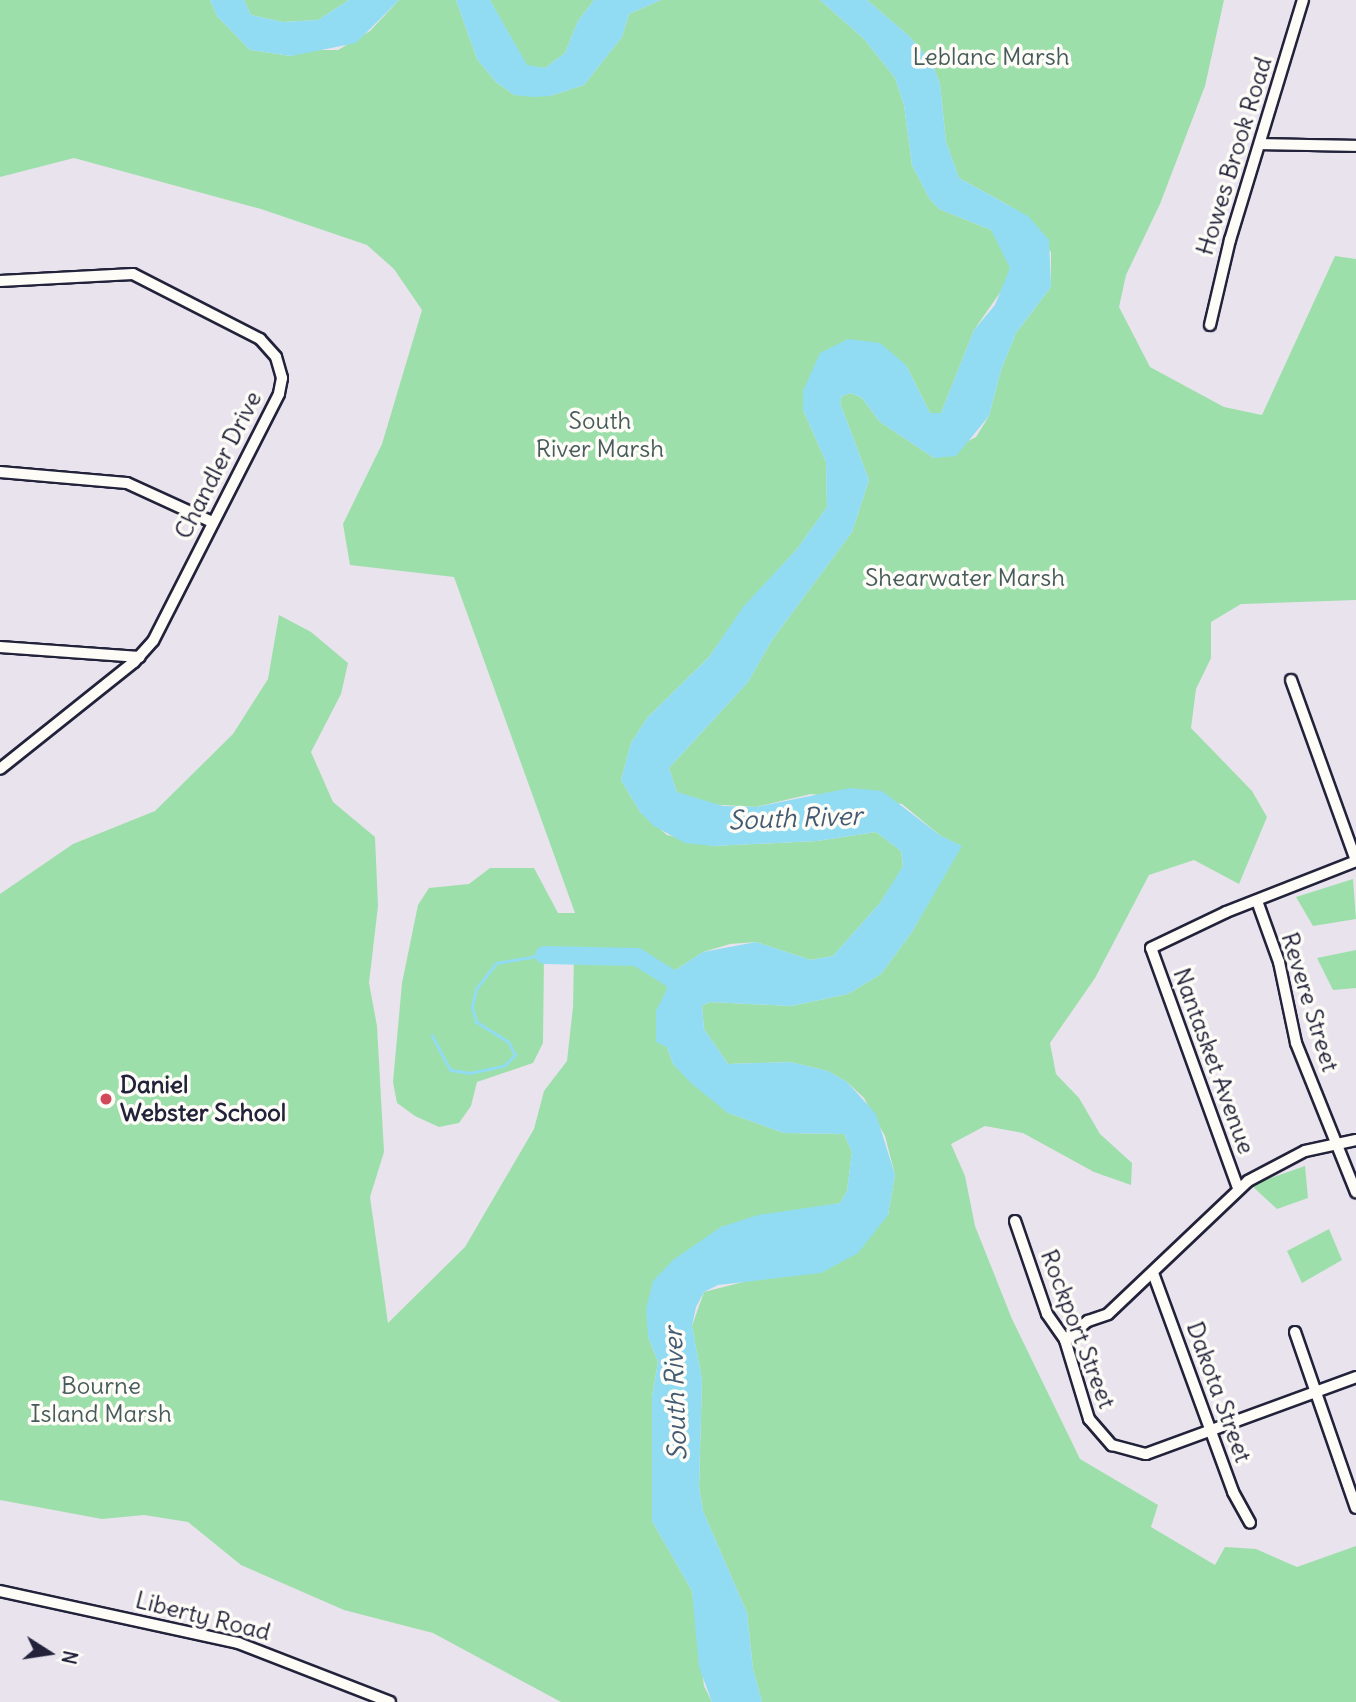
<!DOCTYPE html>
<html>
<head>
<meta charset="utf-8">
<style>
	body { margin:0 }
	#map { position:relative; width:1356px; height:1702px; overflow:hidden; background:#e9e3ed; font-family:Delius,sans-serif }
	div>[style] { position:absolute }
	.green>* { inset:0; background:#9ddfaa }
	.water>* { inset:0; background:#91dcf2 }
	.stream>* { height:2.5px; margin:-1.25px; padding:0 1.25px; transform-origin:1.25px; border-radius:1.25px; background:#91dcf2 }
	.river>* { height:18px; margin:-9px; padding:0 9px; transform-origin:9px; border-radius:9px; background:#91dcf2 }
	.roads { filter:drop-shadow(2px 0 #22223b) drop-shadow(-2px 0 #22223b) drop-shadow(0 2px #22223b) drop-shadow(0 -2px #22223b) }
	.minor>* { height:10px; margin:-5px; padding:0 5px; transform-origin:5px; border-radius:5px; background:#fdfcf7 }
	.dots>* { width:19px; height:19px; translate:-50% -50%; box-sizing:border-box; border:4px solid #fdfcf7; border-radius:50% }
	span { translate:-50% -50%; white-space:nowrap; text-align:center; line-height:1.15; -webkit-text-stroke:7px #fdfcf7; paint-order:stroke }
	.park-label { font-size:24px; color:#475b5c }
	.street-label { font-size:24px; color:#22223b }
	.poi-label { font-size:24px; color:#22223b; font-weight:700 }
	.left { translate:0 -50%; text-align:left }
	.water-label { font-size:26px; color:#435a72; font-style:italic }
	.north { position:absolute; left:14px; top:1618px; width:70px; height:70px; -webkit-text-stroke:5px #fdfcf7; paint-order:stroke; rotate:102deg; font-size:19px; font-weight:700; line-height:28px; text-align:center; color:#22223b }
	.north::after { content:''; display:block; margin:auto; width:24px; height:32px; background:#22223b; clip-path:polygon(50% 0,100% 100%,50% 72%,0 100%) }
</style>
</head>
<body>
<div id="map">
	<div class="green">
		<div style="clip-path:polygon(0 0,210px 0,217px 16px,250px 50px,291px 56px,312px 50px,338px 50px,370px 31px,399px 0,456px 0,477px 59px,496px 82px,514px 95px,550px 96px,584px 85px,622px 37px,629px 14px,661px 0,820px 0,864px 39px,895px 78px,904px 105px,912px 165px,929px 198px,939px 209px,991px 230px,1003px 248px,1010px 268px,1006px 284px,974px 330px,941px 413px,930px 413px,906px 365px,803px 410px,826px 462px,827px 507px,797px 549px,744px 607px,709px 657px,647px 718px,631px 743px,621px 780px,640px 812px,667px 835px,713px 846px,817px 841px,876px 832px,901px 851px,903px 867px,880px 903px,833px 956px,811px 960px,756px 942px,730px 944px,703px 952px,677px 969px,667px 1047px,673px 1064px,728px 1113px,784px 1133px,844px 1134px,852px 1152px,847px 1191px,840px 1203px,721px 1227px,703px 1241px,648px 1337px,658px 1362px,652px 1397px,652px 1521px,692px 1591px,704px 1686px,712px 1702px,561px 1702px,433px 1633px,344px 1610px,241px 1565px,188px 1522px,144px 1515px,102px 1519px,0 1500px,0 894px,73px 844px,155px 811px,233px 734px,268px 679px,279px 615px,311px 632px,348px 663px,341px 694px,311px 752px,333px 802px,375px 837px,378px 906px,369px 983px,377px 1026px,384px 1152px,370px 1197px,388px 1323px,465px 1247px,534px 1129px,544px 1091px,567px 1061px,573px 1007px,574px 954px,544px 955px,543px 1043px,533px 1063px,477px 1082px,471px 1106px,459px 1123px,439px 1127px,415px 1116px,397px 1103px,393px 1082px,402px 983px,418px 905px,429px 888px,469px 884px,490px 868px,534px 868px,558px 913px,575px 913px,454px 577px,350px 565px,343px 524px,382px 444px,422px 310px,394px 269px,367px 245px,261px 209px,74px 158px,0 177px)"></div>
		<div style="clip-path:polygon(244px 0,349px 0,318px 20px,283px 22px,251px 15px)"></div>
		<div style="clip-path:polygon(490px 0,594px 0,578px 21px,565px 53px,545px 68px,527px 66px)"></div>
		<div style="clip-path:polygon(867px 0,1224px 0,1205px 86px,1160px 204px,1126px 275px,1119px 307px,1150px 367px,1224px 407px,1262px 415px,1335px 256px,1356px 259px,1356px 600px,1241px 604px,1211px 622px,1211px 658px,1196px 689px,1191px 728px,1252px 791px,1267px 817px,1239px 884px,1194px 860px,1149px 875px,1095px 978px,1050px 1043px,1056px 1074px,1079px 1098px,1100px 1134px,1132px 1163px,1131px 1185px,1094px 1172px,1023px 1133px,985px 1126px,951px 1144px,965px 1176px,975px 1226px,1012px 1319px,1080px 1459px,1158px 1505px,1151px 1527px,1215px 1565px,1225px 1547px,1256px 1549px,1297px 1567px,1356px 1546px,1356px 1702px,762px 1702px,753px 1669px,747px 1613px,703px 1511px,699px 1487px,702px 1380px,692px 1326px,704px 1292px,755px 1279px,888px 1215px,895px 1175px,885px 1136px,864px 1098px,847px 1082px,828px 1071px,790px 1062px,728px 1064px,704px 1029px,702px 1006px,710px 1002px,791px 1006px,848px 994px,881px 974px,912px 932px,961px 846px,941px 836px,902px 804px,811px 794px,756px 807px,706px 804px,677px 792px,669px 768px,748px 682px,772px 640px,852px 532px,869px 480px,840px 403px,842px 396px,851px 393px,862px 398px,880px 422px,934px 458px,976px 437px,989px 416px,1001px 370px,1016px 333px,1051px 287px,1051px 252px,1010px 206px,959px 178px,946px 142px,940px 84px,932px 63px,909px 36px)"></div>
		<div style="clip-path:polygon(1353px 879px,1356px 919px,1313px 926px,1296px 897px)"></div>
		<div style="clip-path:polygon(1356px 950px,1356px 988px,1333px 990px,1317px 958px)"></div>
		<div style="clip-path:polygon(1305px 1166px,1308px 1198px,1277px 1209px,1251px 1185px)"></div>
		<div style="clip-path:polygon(1329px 1229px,1342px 1260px,1302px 1283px,1287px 1251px)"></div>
	</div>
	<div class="water">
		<div style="clip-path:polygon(210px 0,244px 0,251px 15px,283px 22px,318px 20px,349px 0,399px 0,356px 43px,291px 56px,250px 50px,217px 16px)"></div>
		<div style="clip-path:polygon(456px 0,490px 0,527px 65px,545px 68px,565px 53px,578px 21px,594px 0,661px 0,629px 14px,622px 37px,584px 85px,550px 96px,533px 97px,514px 95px,496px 82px,477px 59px)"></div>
		<div style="clip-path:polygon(820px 0,867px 0,909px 36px,932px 63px,940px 84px,946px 142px,959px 178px,1028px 216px,1049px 240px,1051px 287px,1016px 333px,1001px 370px,989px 416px,956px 456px,934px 458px,880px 422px,862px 398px,851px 393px,842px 396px,840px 403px,869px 480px,852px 532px,772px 640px,748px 682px,669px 768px,677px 792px,723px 806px,756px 807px,850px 788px,882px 791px,941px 836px,962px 846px,912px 932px,881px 974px,848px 994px,791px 1006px,710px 1002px,702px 1006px,704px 1029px,728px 1064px,790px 1062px,828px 1071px,847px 1082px,876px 1114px,895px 1175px,888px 1215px,858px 1253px,821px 1273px,718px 1285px,704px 1292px,696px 1307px,692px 1326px,702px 1380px,699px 1487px,703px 1511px,747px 1613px,753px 1669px,762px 1702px,712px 1702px,699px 1667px,692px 1591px,652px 1521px,652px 1397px,658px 1362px,648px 1337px,646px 1310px,653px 1281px,673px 1260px,721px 1227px,758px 1215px,840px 1203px,847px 1191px,852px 1152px,844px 1134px,784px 1133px,728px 1113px,692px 1084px,673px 1064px,667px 1047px,656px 1042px,656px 1011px,677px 969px,703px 952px,756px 942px,811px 960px,833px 956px,880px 903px,903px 866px,901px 851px,876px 832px,817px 841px,713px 846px,685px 843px,654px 826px,640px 812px,621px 780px,631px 743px,647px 718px,709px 657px,743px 607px,797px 549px,827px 507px,826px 462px,803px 410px,803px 391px,820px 353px,848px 339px,880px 343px,906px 365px,930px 413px,941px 413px,974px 330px,995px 305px,1010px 268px,991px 230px,939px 209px,929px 198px,912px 165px,904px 105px,895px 78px,864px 39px)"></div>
	</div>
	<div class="stream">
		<div style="left:432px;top:1035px;width:40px;rotate:62deg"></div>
		<div style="left:451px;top:1070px;width:19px;rotate:9deg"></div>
		<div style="left:470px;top:1073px;width:35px;rotate:-12deg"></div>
		<div style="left:504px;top:1066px;width:16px;rotate:-45deg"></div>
		<div style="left:515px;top:1055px;width:15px;rotate:-118deg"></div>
		<div style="left:508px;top:1042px;width:38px;rotate:-148deg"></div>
		<div style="left:476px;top:1022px;width:16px;rotate:-105deg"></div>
		<div style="left:472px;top:1007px;width:18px;rotate:-77deg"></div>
		<div style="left:476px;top:989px;width:33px;rotate:-52deg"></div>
		<div style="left:496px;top:963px;width:49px;rotate:-9.5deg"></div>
	</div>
	<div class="river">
		<div style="left:544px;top:955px;width:93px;rotate:1.2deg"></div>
		<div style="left:637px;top:957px;width:40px;rotate:32deg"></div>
		<div style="left:671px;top:978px;width:20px;rotate:53deg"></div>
	</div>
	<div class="roads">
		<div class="minor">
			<div style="left:1261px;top:144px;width:95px;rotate:1.2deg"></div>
			<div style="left:0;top:281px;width:133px;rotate:-3deg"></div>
			<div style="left:133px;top:274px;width:143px;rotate:27.1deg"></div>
			<div style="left:260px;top:339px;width:24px;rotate:48deg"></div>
			<div style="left:276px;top:357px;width:22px;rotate:74deg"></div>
			<div style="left:282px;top:378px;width:16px;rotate:101deg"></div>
			<div style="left:279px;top:394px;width:277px;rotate:117deg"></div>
			<div style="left:153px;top:641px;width:28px;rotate:132deg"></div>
			<div style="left:134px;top:662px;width:171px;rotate:141.4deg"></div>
			<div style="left:1210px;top:325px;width:87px;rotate:-76.8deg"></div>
			<div style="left:1230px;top:240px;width:251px;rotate:-73.1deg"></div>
			<div style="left:0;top:472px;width:127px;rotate:5deg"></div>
			<div style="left:127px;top:483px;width:94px;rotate:24.6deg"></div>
			<div style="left:0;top:647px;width:140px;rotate:4.1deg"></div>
			<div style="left:1291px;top:680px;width:192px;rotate:70.2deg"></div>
			<div style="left:1257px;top:901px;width:65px;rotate:70.2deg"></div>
			<div style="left:1279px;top:962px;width:83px;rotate:78.1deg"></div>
			<div style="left:1296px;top:1043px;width:161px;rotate:68.1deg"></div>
			<div style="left:1238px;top:1188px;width:255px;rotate:-109.9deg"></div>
			<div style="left:1151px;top:948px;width:83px;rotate:-25.6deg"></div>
			<div style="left:1226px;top:912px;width:140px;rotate:-21.4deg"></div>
			<div style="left:1015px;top:1221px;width:98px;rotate:71deg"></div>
			<div style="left:1047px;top:1314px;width:32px;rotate:55deg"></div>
			<div style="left:1065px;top:1340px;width:83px;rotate:73.1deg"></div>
			<div style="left:1089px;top:1419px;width:35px;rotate:49deg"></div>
			<div style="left:1112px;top:1445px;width:35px;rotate:15deg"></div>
			<div style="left:1146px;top:1454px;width:224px;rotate:-20.1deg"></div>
			<div style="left:1153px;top:1273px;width:233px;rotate:69.9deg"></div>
			<div style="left:1233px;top:1492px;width:35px;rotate:61deg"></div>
			<div style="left:1295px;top:1332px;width:186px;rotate:70.9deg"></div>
			<div style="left:1065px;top:1340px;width:30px;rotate:-40deg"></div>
			<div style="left:1088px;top:1321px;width:21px;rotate:-19deg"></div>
			<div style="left:1108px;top:1314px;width:193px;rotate:-43.5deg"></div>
			<div style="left:1248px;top:1181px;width:64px;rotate:-27.8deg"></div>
			<div style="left:1305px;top:1151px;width:52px;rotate:-12.2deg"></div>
			<div style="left:0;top:1591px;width:244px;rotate:12.3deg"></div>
			<div style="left:238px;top:1643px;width:163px;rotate:21.2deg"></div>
		</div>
	</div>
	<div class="dots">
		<div style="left:106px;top:1099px;background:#d1495b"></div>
	</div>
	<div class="park-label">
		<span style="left:991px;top:57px">Leblanc Marsh</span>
		<span style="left:600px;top:435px">South<br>River Marsh</span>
		<span style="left:965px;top:578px">Shearwater Marsh</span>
		<span style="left:101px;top:1400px">Bourne<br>Island Marsh</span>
	</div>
	<div class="street-label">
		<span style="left:1234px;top:156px;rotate:-73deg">Howes Brook Road</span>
		<span style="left:218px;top:465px;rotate:-63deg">Chandler Drive</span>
		<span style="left:1310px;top:1002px;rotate:73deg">Revere Street</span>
		<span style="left:1214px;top:1061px;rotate:70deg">Nantasket Avenue</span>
		<span style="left:1078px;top:1329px;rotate:69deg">Rockport Street</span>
		<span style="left:1219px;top:1392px;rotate:70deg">Dakota Street</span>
		<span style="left:203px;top:1616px;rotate:14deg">Liberty Road</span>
	</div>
	<div class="poi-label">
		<span class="left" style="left:120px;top:1099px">Daniel<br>Webster School</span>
	</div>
	<div class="water-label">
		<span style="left:795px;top:818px;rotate:-2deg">South River</span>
		<span style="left:675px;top:1394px;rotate:-92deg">South River</span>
	</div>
	<div class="north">N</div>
</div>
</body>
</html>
